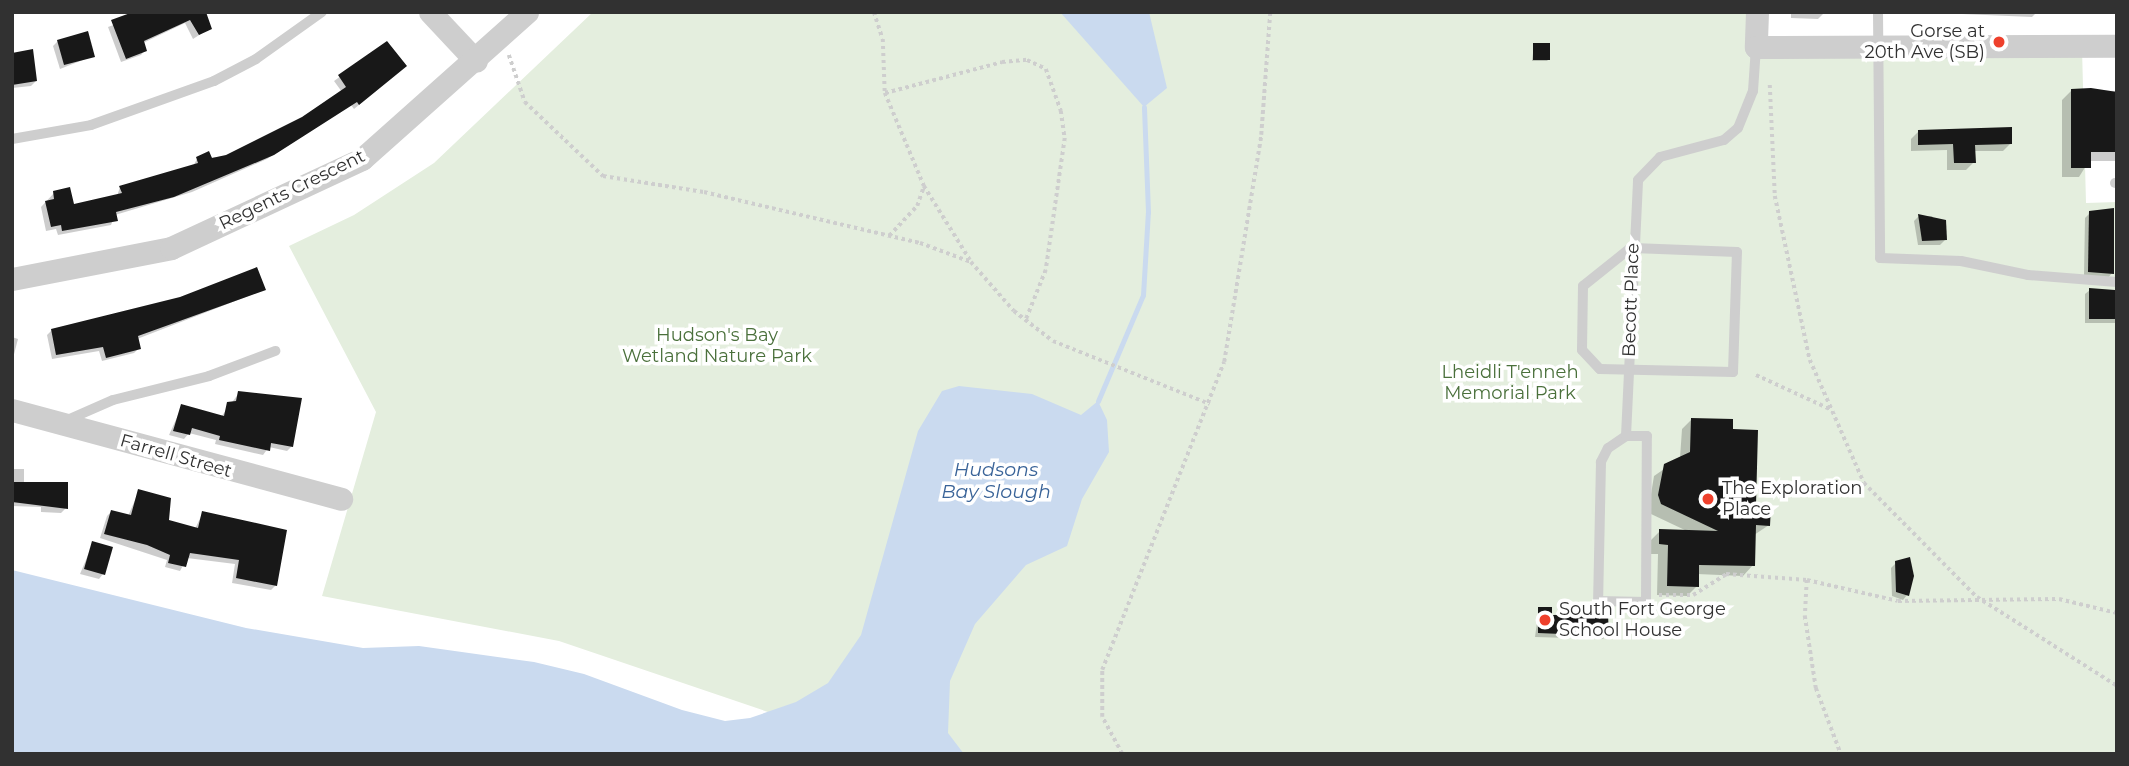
<!DOCTYPE html>
<html>
<head>
<meta charset="utf-8">
<style>
	body { margin:0 }
	#map { position:relative; width:2129px; height:766px; overflow:hidden; background:#fff; font-family:Montserrat,sans-serif }
	div>[style] { position:absolute }
	.green>* { inset:0; background:#e4eede }
	.water>* { inset:0; background:#cadaef }
	.shadow>* { inset:0; background:#0003 }
	.stream>* { height:5px; margin:-2.5px; padding:0 2.5px; transform-origin:2.5px; border-radius:2.5px; background:#cadaef }
	.building>* { inset:0; background:#181818 }
	.path>* { height:3.5px; margin-top:-1.75px; transform-origin:0; background:repeating-linear-gradient(90deg,#cecece 0 3.5px,transparent 0 7px) }
	.service>* { height:10px; margin:-5px; padding:0 5px; transform-origin:5px; border-radius:5px; background:#cecece }
	.minor>* { height:23px; margin:-11.5px; padding:0 11.5px; transform-origin:11.5px; border-radius:11.5px; background:#cecece }
	.dots>* { width:19px; height:19px; translate:-50% -50%; box-sizing:border-box; border:4px solid #fff; border-radius:50% }
	span { translate:-50% -50%; white-space:nowrap; text-align:center; line-height:1.15; -webkit-text-stroke:7px #fff; paint-order:stroke }
	.poi-label { font-size:18px; color:#313131 }
	.right { translate:-100% -50%; text-align:right }
	.left { translate:0 -50%; text-align:left }
	.street-label { font-size:18px; color:#313131 }
	.park-label { font-size:18px; color:#4a703b }
	.water-label { font-size:19px; color:#396398; font-style:italic }
	.frame { position:absolute; inset:0; border:14px solid #313131; pointer-events:none }
</style>
</head>
<body>
<div id="map">
	<div class="green">
		<div style="clip-path:polygon(593px 12px,1766px 12px,1766px 56px,2082px 48px,2086px 203px,2117px 202px,2117px 754px,892px 754px,559px 641px,322px 596px,376px 412px,289px 246px,354px 215px,434px 163px)"></div>
	</div>
	<div class="water">
		<div style="clip-path:polygon(1060px 12px,1149px 12px,1167px 88px,1144px 107px)"></div>
		<div style="clip-path:polygon(959px 386px,1032px 394px,1081px 415px,1098px 401px,1107px 420px,1109px 452px,1082px 499px,1067px 546px,1026px 565px,975px 624px,950px 681px,948px 733px,964px 754px,12px 754px,12px 570px,246px 628px,363px 648px,419px 646px,534px 662px,584px 674px,682px 710px,725px 721px,750px 718px,796px 702px,828px 683px,861px 635px,918px 431px,942px 391px)"></div>
	</div>
	<div class="shadow">
		<div style="clip-path:polygon(148px 12px,208px 12px,203px 15px,210px 28px,193px 39px,185px 23px,143px 43px,145px 50px,141px 55px,121px 62px,108px 27px)"></div>
		<div style="clip-path:polygon(1791px 12px,1823px 12px,1823px 14px,1818px 19px,1791px 18px)"></div>
		<div style="clip-path:polygon(1915px 12px,2037px 12px,2032px 17px)"></div>
		<div style="clip-path:polygon(58px 41px,93px 56px,60px 69px,53px 46px)"></div>
		<div style="clip-path:polygon(387px 43px,400px 71px,354px 109px,351px 105px,267px 159px,192px 192px,115px 215px,111px 225px,58px 235px,56px 229px,46px 231px,41px 207px,54px 193px,73px 206px,117px 196px,120px 187px,193px 166px,197px 159px,227px 156px,303px 119px,342px 92px,334px 81px)"></div>
		<div style="clip-path:polygon(1534px 45px,1549px 59px,1547px 61px,1532px 61px)"></div>
		<div style="clip-path:polygon(12px 55px,36px 81px,31px 86px,12px 88px)"></div>
		<div style="clip-path:polygon(2072px 90px,2117px 91px,2117px 161px,2089px 161px,2079px 177px,2062px 177px,2062px 100px)"></div>
		<div style="clip-path:polygon(1919px 131px,2011px 143px,2003px 151px,1974px 151px,1974px 162px,1966px 170px,1947px 170px,1947px 150px,1911px 151px,1911px 139px)"></div>
		<div style="clip-path:polygon(2090px 213px,2112px 273px,2108px 278px,2084px 276px,2085px 218px)"></div>
		<div style="clip-path:polygon(1919px 216px,1932px 216px,1945px 240px,1940px 245px,1918px 245px,1914px 221px)"></div>
		<div style="clip-path:polygon(264px 290px,137px 339px,139px 348px,134px 353px,102px 361px,99px 351px,52px 359px,47px 335px,52px 330px)"></div>
		<div style="clip-path:polygon(2090px 290px,2117px 293px,2117px 323px,2085px 323px,2085px 294px)"></div>
		<div style="clip-path:polygon(12px 337px,18px 339px,12px 362px)"></div>
		<div style="clip-path:polygon(239px 393px,292px 446px,287px 451px,269px 447px,263px 455px,215px 444px,216px 440px,189px 433px,184px 439px,169px 435px,182px 406px,221px 417px)"></div>
		<div style="clip-path:polygon(1692px 419px,1731px 431px,1754px 507px,1769px 525px,1754px 535px,1753px 565px,1743px 576px,1697px 574px,1697px 586px,1687px 596px,1657px 595px,1658px 554px,1649px 554px,1650px 541px,1660px 531px,1689px 532px,1651px 514px,1649px 506px,1654px 476px,1680px 458px,1682px 429px)"></div>
		<div style="clip-path:polygon(12px 469px,24px 469px,24px 484px,66px 508px,61px 513px,41px 512px,41px 507px,12px 506px)"></div>
		<div style="clip-path:polygon(139px 491px,167px 521px,195px 529px,203px 512px,276px 585px,271px 590px,232px 583px,235px 564px,187px 558px,180px 571px,165px 567px,167px 560px,100px 538px,107px 516px,111px 512px,128px 516px)"></div>
		<div style="clip-path:polygon(93px 543px,103px 574px,99px 579px,80px 574px)"></div>
		<div style="clip-path:polygon(1896px 563px,1907px 595px,1903px 600px,1892px 596px,1891px 568px)"></div>
		<div style="clip-path:polygon(1539px 608px,1550px 617px,1607px 635px,1603px 639px,1535px 637px)"></div>
	</div>
	<div class="stream">
		<div style="left:1098px;top:401px;width:115px;rotate:-67deg"></div>
		<div style="left:1143px;top:295px;width:83px;rotate:-86.6deg"></div>
		<div style="left:1148px;top:212px;width:105px;rotate:-92.2deg"></div>
	</div>
	<div class="building">
		<div style="clip-path:polygon(133px 12px,206px 12px,212px 29px,199px 35px,190px 20px,144px 41px,147px 51px,126px 59px,111px 20px)"></div>
		<div style="clip-path:polygon(88px 31px,95px 57px,64px 65px,57px 40px)"></div>
		<div style="clip-path:polygon(387px 41px,407px 66px,359px 105px,357px 102px,274px 155px,174px 197px,116px 212px,118px 221px,62px 231px,61px 225px,51px 227px,45px 201px,54px 199px,53px 191px,70px 187px,74px 204px,122px 193px,119px 186px,198px 163px,196px 157px,209px 151px,212px 158px,226px 155px,302px 117px,346px 87px,338px 75px)"></div>
		<div style="clip-path:polygon(1533px 43px,1550px 43px,1550px 60px,1533px 60px)"></div>
		<div style="clip-path:polygon(33px 49px,37px 81px,12px 85px,12px 53px)"></div>
		<div style="clip-path:polygon(2091px 88px,2117px 92px,2117px 152px,2091px 152px,2091px 168px,2071px 168px,2071px 89px)"></div>
		<div style="clip-path:polygon(2012px 127px,2012px 144px,1975px 145px,1976px 163px,1954px 163px,1953px 144px,1918px 145px,1918px 130px)"></div>
		<div style="clip-path:polygon(2114px 208px,2114px 274px,2088px 272px,2089px 211px)"></div>
		<div style="clip-path:polygon(1918px 214px,1946px 220px,1947px 240px,1922px 241px)"></div>
		<div style="clip-path:polygon(257px 267px,266px 290px,138px 336px,141px 349px,106px 358px,103px 347px,56px 355px,51px 329px,180px 297px)"></div>
		<div style="clip-path:polygon(2089px 288px,2115px 290px,2117px 319px,2089px 319px)"></div>
		<div style="clip-path:polygon(238px 391px,302px 398px,293px 447px,271px 443px,270px 451px,219px 440px,220px 436px,192px 428px,190px 435px,173px 431px,181px 404px,224px 416px,227px 402px,236px 401px)"></div>
		<div style="clip-path:polygon(1691px 418px,1733px 419px,1733px 429px,1758px 430px,1756px 505px,1771px 506px,1770px 526px,1756px 525px,1755px 566px,1699px 565px,1699px 587px,1667px 586px,1668px 545px,1659px 544px,1659px 529px,1718px 531px,1661px 504px,1658px 495px,1664px 464px,1690px 452px)"></div>
		<div style="clip-path:polygon(12px 482px,68px 482px,68px 509px,12px 502px)"></div>
		<div style="clip-path:polygon(138px 489px,171px 498px,169px 520px,198px 528px,202px 511px,287px 530px,277px 586px,236px 578px,239px 560px,190px 553px,186px 567px,168px 563px,170px 555px,147px 545px,104px 534px,111px 510px,131px 515px)"></div>
		<div style="clip-path:polygon(92px 541px,113px 547px,105px 575px,84px 569px)"></div>
		<div style="clip-path:polygon(1910px 557px,1914px 576px,1909px 596px,1896px 592px,1895px 561px)"></div>
		<div style="clip-path:polygon(1538px 607px,1552px 607px,1552px 615px,1608px 614px,1609px 636px,1538px 633px)"></div>
	</div>
	<div class="path">
		<div style="left:874px;top:12px;width:28px;rotate:72deg"></div>
		<div style="left:883px;top:39px;width:54px;rotate:87.9deg"></div>
		<div style="left:885px;top:93px;width:101px;rotate:67.2deg"></div>
		<div style="left:924px;top:186px;width:87px;rotate:58.1deg"></div>
		<div style="left:509px;top:55px;width:50px;rotate:71.2deg"></div>
		<div style="left:525px;top:102px;width:108px;rotate:43.5deg"></div>
		<div style="left:603px;top:176px;width:102px;rotate:9deg"></div>
		<div style="left:704px;top:192px;width:222px;rotate:13.3deg"></div>
		<div style="left:920px;top:243px;width:54px;rotate:20.4deg"></div>
		<div style="left:971px;top:262px;width:65px;rotate:48.7deg"></div>
		<div style="left:1014px;top:311px;width:49px;rotate:37.6deg"></div>
		<div style="left:1053px;top:341px;width:169px;rotate:21.9deg"></div>
		<div style="left:1770px;top:85px;width:111px;rotate:87.4deg"></div>
		<div style="left:1775px;top:196px;width:168px;rotate:78deg"></div>
		<div style="left:1810px;top:360px;width:134px;rotate:66.3deg"></div>
		<div style="left:1864px;top:483px;width:161px;rotate:45.3deg"></div>
		<div style="left:1977px;top:597px;width:166px;rotate:32.4deg"></div>
		<div style="left:885px;top:93px;width:121px;rotate:-14.8deg"></div>
		<div style="left:1002px;top:62px;width:25px;rotate:-5deg"></div>
		<div style="left:1027px;top:60px;width:21px;rotate:25deg"></div>
		<div style="left:1046px;top:69px;width:45px;rotate:70.3deg"></div>
		<div style="left:1061px;top:111px;width:27px;rotate:82deg"></div>
		<div style="left:1065px;top:138px;width:133px;rotate:98.2deg"></div>
		<div style="left:1046px;top:270px;width:54px;rotate:111.8deg"></div>
		<div style="left:889px;top:236px;width:41px;rotate:-47deg"></div>
		<div style="left:917px;top:206px;width:21px;rotate:-71deg"></div>
		<div style="left:1756px;top:375px;width:81px;rotate:24.7deg"></div>
		<div style="left:1807px;top:580px;width:36px;rotate:93deg"></div>
		<div style="left:1805px;top:616px;width:73px;rotate:81.3deg"></div>
		<div style="left:1816px;top:688px;width:71px;rotate:69.3deg"></div>
		<div style="left:1659px;top:595px;width:34px"></div>
		<div style="left:1693px;top:595px;width:39px;rotate:-32deg"></div>
		<div style="left:1726px;top:574px;width:81px;rotate:4.2deg"></div>
		<div style="left:1807px;top:580px;width:93px;rotate:13deg"></div>
		<div style="left:1898px;top:601px;width:161px;rotate:-0.7deg"></div>
		<div style="left:2059px;top:599px;width:60px;rotate:13.6deg"></div>
		<div style="left:1122px;top:754px;width:42px;rotate:-118.4deg"></div>
		<div style="left:1102px;top:717px;width:47px;rotate:-90deg"></div>
		<div style="left:1102px;top:670px;width:331px;rotate:-68.4deg"></div>
		<div style="left:1224px;top:362px;width:230px;rotate:-80.7deg"></div>
		<div style="left:1261px;top:135px;width:123px;rotate:-85.8deg"></div>
	</div>
	<div class="service">
		<div style="left:1878px;top:12px;width:246px;rotate:89.5deg"></div>
		<div style="left:1880px;top:258px;width:81px;rotate:2.1deg"></div>
		<div style="left:1961px;top:261px;width:68px;rotate:11.8deg"></div>
		<div style="left:2028px;top:275px;width:89px;rotate:4.5deg"></div>
		<div style="left:12px;top:139px;width:80px;rotate:-10deg"></div>
		<div style="left:91px;top:125px;width:131px;rotate:-19.7deg"></div>
		<div style="left:214px;top:81px;width:47px;rotate:-27.6deg"></div>
		<div style="left:256px;top:59px;width:81px;rotate:-35.5deg"></div>
		<div style="left:2115px;top:183px;width:2px"></div>
		<div style="left:1633px;top:246px;width:64px;rotate:141.3deg"></div>
		<div style="left:1583px;top:286px;width:64px;rotate:90.9deg"></div>
		<div style="left:1582px;top:350px;width:26px;rotate:47deg"></div>
		<div style="left:1600px;top:369px;width:133px;rotate:1.3deg"></div>
		<div style="left:1733px;top:372px;width:120px;rotate:-88.1deg"></div>
		<div style="left:1737px;top:252px;width:104px;rotate:-177.8deg"></div>
		<div style="left:65px;top:421px;width:52px;rotate:-23.6deg"></div>
		<div style="left:113px;top:400px;width:99px;rotate:-14deg"></div>
		<div style="left:209px;top:376px;width:71px;rotate:-20.7deg"></div>
		<div style="left:1626px;top:436px;width:22px;rotate:146deg"></div>
		<div style="left:1608px;top:448px;width:16px;rotate:117deg"></div>
		<div style="left:1601px;top:462px;width:139px;rotate:91.2deg"></div>
		<div style="left:1598px;top:601px;width:48px;rotate:1.2deg"></div>
		<div style="left:1646px;top:602px;width:166px;rotate:-89.7deg"></div>
		<div style="left:1647px;top:436px;width:21px;rotate:180deg"></div>
		<div style="left:1626px;top:436px;width:256px;rotate:-87.3deg"></div>
		<div style="left:1638px;top:180px;width:32px;rotate:-46deg"></div>
		<div style="left:1660px;top:157px;width:66px;rotate:-14.9deg"></div>
		<div style="left:1724px;top:140px;width:18px;rotate:-41deg"></div>
		<div style="left:1738px;top:128px;width:40px;rotate:-68deg"></div>
		<div style="left:1753px;top:91px;width:44px;rotate:-86.1deg"></div>
	</div>
	<div class="minor">
		<div style="left:430px;top:12px;width:67px;rotate:46.8deg"></div>
		<div style="left:1757px;top:12px;width:35px;rotate:92deg"></div>
		<div style="left:1756px;top:47px;width:361px;rotate:-0.2deg"></div>
		<div style="left:12px;top:279px;width:162px;rotate:-11deg"></div>
		<div style="left:171px;top:248px;width:211px;rotate:-25deg"></div>
		<div style="left:362px;top:159px;width:221px;rotate:-41.7deg"></div>
		<div style="left:12px;top:410px;width:341px;rotate:15.1deg"></div>
	</div>
	<div class="dots">
		<div style="left:1999px;top:42px;background:#ee402c"></div>
		<div style="left:1708px;top:499px;background:#ee402c"></div>
		<div style="left:1545px;top:620px;background:#ee402c"></div>
	</div>
	<div class="poi-label">
		<span class="right" style="left:1985px;top:42px">Gorse at<br>20th Ave (SB)</span>
		<span class="left" style="left:1722px;top:499px">The Exploration<br>Place</span>
		<span class="left" style="left:1559px;top:620px">South Fort George<br>School House</span>
	</div>
	<div class="street-label">
		<span style="left:292px;top:190px;rotate:-26deg">Regents Crescent</span>
		<span style="left:1631px;top:300px;rotate:-88deg">Becott Place</span>
		<span style="left:176px;top:456px;rotate:16deg">Farrell Street</span>
	</div>
	<div class="park-label">
		<span style="left:717px;top:346px">Hudson's Bay<br>Wetland Nature Park</span>
		<span style="left:1510px;top:383px">Lheidli T'enneh<br>Memorial Park</span>
	</div>
	<div class="water-label">
		<span style="left:996px;top:481px">Hudsons<br>Bay Slough</span>
	</div>
	<div class="frame"></div>
</div>
</body>
</html>
